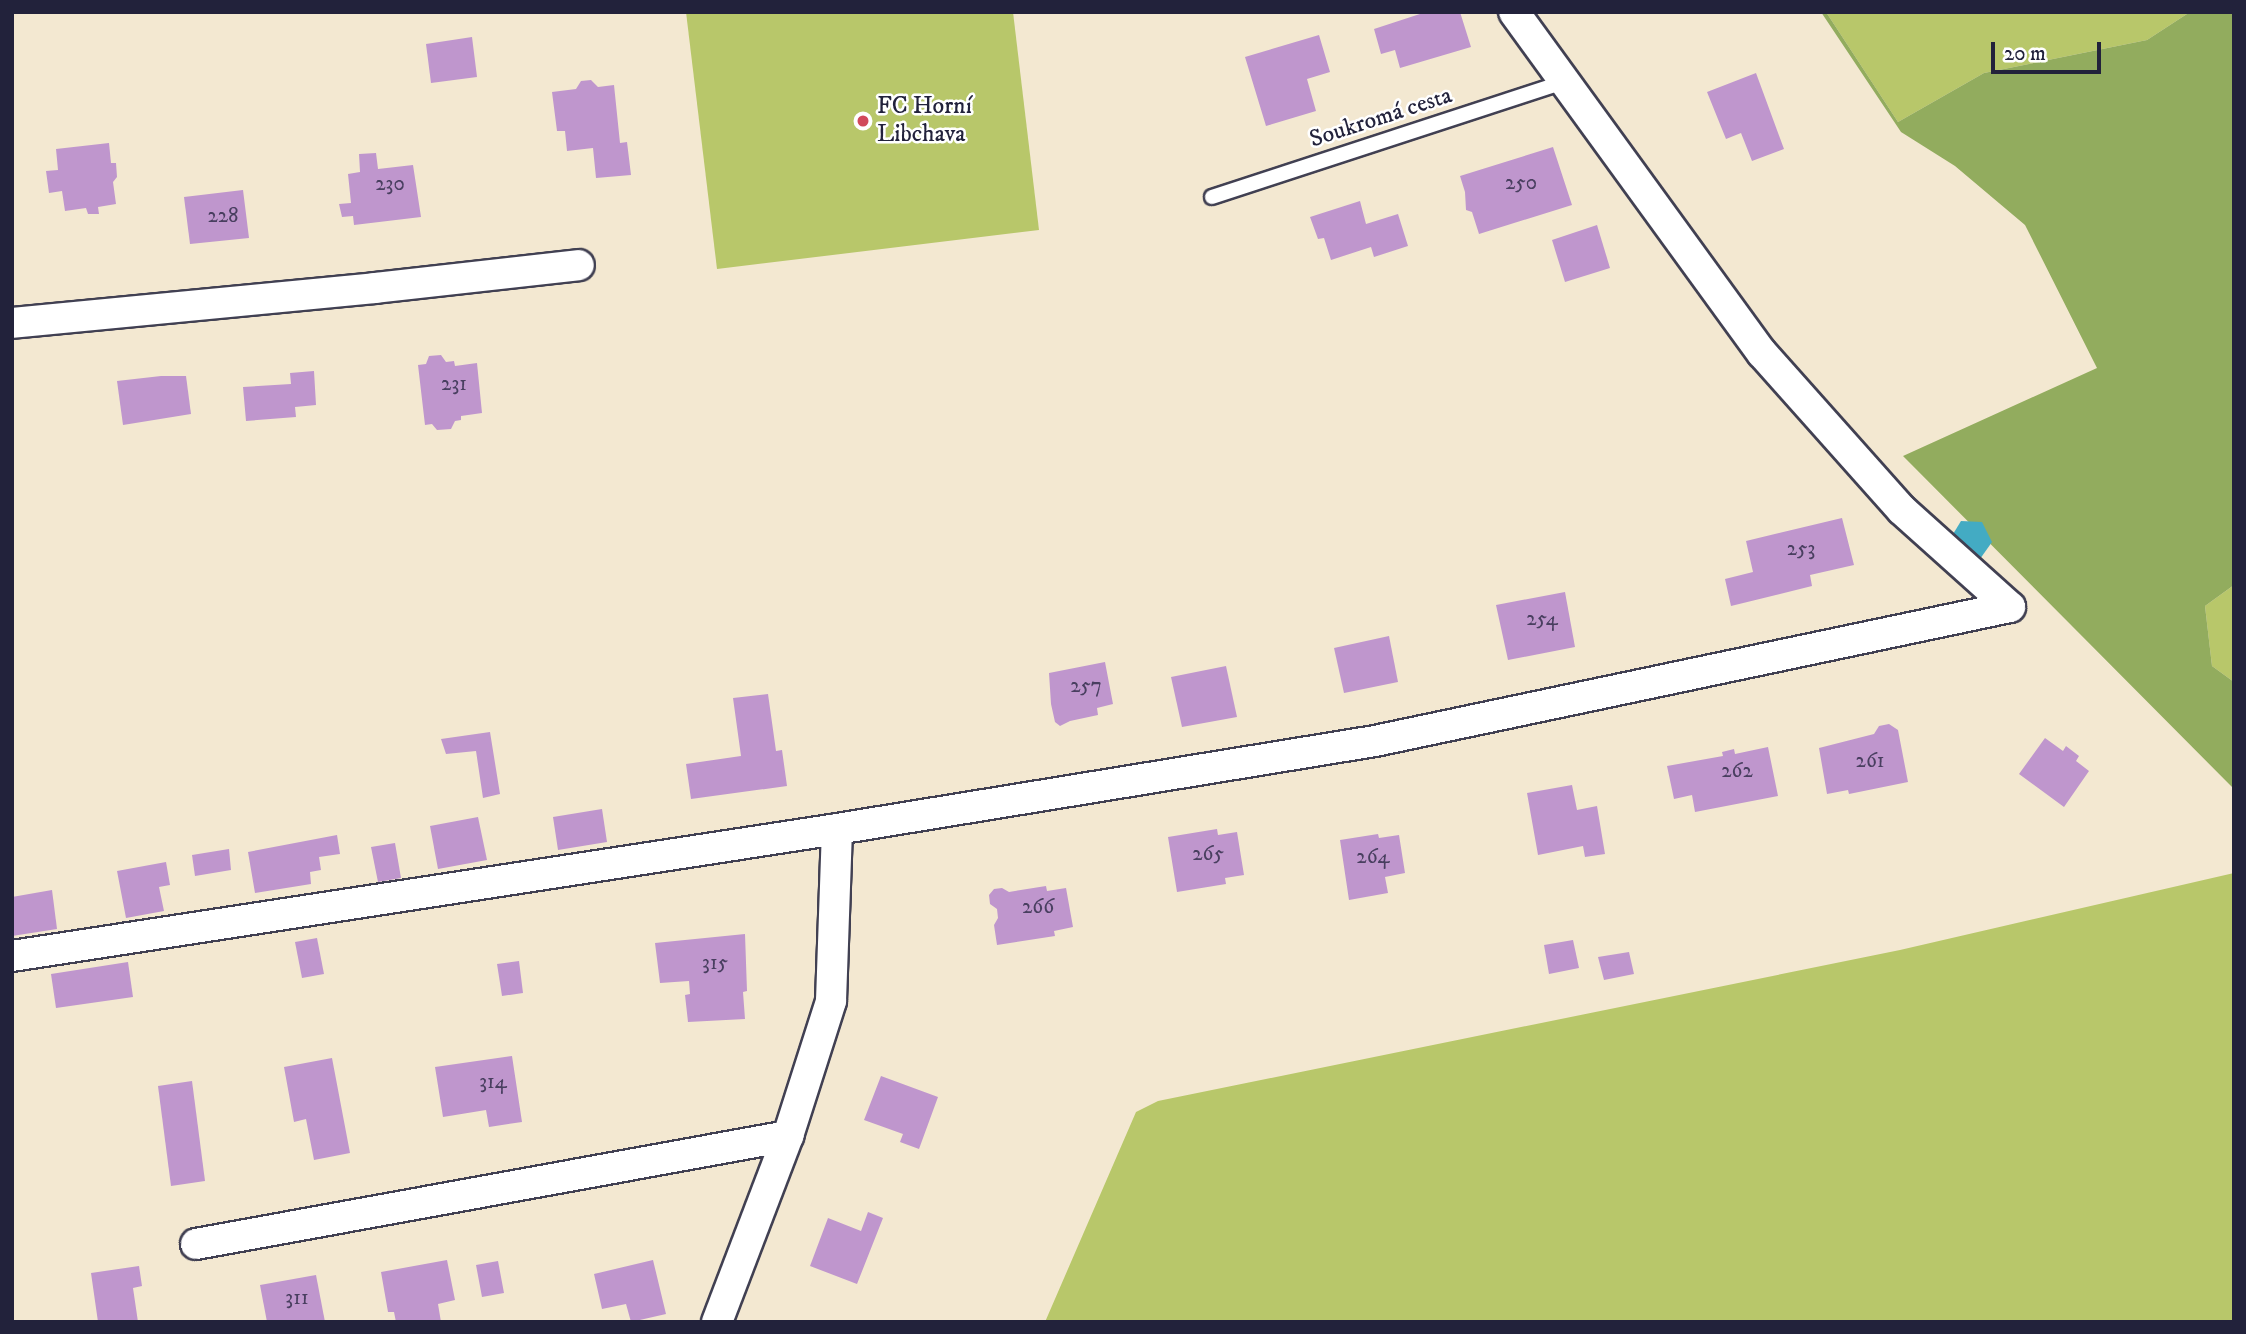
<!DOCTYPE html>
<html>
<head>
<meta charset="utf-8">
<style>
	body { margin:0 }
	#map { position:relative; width:2246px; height:1334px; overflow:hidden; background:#f3e8d1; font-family:"IM FELL DW Pica",serif }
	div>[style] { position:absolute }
	.green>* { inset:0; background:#b8c76a }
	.forest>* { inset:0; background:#92ac5e }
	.water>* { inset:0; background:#43abc3 }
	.building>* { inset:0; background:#bf96cd }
	.roads { filter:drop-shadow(2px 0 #414052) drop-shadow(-2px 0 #414052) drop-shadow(0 2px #414052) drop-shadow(0 -2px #414052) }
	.service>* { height:14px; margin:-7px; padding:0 7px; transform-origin:7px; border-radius:7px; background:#fff }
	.minor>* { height:30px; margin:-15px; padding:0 15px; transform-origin:15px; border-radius:15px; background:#fff }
	.dots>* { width:19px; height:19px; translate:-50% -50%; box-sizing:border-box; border:4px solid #fff; border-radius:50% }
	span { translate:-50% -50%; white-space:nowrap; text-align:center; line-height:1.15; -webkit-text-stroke:5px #fff; paint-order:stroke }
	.number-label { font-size:21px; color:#493f60 }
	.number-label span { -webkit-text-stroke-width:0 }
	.poi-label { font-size:24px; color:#22223b }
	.left { translate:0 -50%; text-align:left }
	.street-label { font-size:24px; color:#22223b }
	.frame { position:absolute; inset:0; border:14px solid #22223b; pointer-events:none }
	.scale { position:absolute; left:1991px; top:42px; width:110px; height:32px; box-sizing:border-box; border:4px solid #22223b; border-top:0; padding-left:9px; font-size:21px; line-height:24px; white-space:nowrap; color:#22223b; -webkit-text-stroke:5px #fff; paint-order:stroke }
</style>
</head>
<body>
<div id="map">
	<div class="green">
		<div style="clip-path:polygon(686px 12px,1013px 12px,1039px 230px,717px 269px)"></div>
		<div style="clip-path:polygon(1826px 12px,2190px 12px,2147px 40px,1984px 73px,1898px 122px)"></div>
		<div style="clip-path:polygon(2234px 585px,2234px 682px,2212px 666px,2205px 606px)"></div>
		<div style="clip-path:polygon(2234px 873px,2234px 1322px,1045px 1322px,1136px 1112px,1158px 1101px,1900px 950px)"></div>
	</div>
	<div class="forest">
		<div style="clip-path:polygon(1821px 12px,1826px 12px,1898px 122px,1984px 73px,2147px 40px,2190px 12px,2234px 12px,2234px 585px,2205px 606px,2212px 666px,2234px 682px,2234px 789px,1903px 456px,2097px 368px,2025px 225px,1955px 166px,1901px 132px)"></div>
	</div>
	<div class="water">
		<div style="clip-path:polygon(1961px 521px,1982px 522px,1992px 542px,1980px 559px,1959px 558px,1950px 539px)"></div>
	</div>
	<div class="building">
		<div style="clip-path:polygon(1426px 12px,1460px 12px,1471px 47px,1400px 68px,1395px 50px,1381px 54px,1374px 29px)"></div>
		<div style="clip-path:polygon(1319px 35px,1330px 72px,1307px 79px,1316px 111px,1266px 126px,1245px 57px)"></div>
		<div style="clip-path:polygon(472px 37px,477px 77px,431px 83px,426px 44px)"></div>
		<div style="clip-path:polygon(1756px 73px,1784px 149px,1752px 161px,1741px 133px,1726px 139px,1707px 92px)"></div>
		<div style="clip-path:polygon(591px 80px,598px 87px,614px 85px,620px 143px,627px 142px,631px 175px,596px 178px,593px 148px,567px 151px,565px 131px,557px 131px,552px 92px,576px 89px,581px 81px)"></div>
		<div style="clip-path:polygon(109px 143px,111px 163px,116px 163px,117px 177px,113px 182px,116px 204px,98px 207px,99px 214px,88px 214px,86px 208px,65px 211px,62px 191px,49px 193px,46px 171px,58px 170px,56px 149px)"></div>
		<div style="clip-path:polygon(1553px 147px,1572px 205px,1479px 234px,1472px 212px,1466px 210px,1465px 192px,1460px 176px)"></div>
		<div style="clip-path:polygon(376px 153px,378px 169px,413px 165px,421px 217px,354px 225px,353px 216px,342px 217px,339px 204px,351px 203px,348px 174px,360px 172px,359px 154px)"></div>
		<div style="clip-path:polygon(243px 190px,249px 238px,190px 244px,184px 197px)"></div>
		<div style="clip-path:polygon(1360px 201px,1366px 224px,1398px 214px,1408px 246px,1374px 257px,1371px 247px,1331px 260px,1324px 238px,1318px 239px,1310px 217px)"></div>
		<div style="clip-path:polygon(1597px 225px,1610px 268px,1565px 282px,1552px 240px)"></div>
		<div style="clip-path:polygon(441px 355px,446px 362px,454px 361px,455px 366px,477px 363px,482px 413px,461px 416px,461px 420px,455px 421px,451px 429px,437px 430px,432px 424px,425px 425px,418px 365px,426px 364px,429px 356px)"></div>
		<div style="clip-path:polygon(314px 371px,316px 405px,295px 407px,296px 417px,246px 421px,243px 387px,291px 384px,290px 373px)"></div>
		<div style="clip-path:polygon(161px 376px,186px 376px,191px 414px,123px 425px,117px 381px)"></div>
		<div style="clip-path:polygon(1842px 518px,1854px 565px,1810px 575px,1812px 586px,1731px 606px,1725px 579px,1753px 572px,1746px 541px)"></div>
		<div style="clip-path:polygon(1565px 592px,1575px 647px,1508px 660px,1496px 605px)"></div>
		<div style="clip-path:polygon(1389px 636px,1398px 682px,1344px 693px,1334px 648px)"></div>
		<div style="clip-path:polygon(1105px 662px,1113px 704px,1097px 708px,1098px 715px,1070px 721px,1060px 726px,1055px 722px,1051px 704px,1049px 673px)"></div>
		<div style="clip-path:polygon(1226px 666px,1237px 717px,1182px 727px,1171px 677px)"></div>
		<div style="clip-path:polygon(768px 694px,776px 751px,782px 750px,787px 786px,691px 799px,686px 764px,741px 756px,733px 698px)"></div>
		<div style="clip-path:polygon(1889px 724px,1898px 730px,1908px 782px,1849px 794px,1848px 790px,1827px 794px,1819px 748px,1874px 734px,1879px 726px)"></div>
		<div style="clip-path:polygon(490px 732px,500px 794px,483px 798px,476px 751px,446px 754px,441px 739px)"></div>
		<div style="clip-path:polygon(2045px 738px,2063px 751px,2066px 746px,2079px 756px,2076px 761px,2089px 771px,2064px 807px,2019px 774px)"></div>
		<div style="clip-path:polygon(1768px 747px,1778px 796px,1695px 812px,1692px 795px,1674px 799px,1667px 766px,1723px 756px,1722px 752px,1734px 749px,1735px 754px)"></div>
		<div style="clip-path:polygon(1572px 785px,1577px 810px,1597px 806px,1605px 854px,1585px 857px,1583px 846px,1538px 855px,1527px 793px)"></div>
		<div style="clip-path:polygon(602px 809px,607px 842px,558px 850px,553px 817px)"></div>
		<div style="clip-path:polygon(478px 817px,487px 860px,438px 869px,430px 826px)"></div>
		<div style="clip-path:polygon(1217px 829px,1218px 835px,1237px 832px,1244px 875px,1225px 878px,1226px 884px,1177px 892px,1168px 837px)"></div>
		<div style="clip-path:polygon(1378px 834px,1379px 838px,1399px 835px,1405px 873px,1385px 877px,1388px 893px,1349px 900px,1340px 840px)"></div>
		<div style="clip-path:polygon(337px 835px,340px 854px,319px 857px,321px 870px,310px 872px,311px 884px,255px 893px,248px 852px)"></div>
		<div style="clip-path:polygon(395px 843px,401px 878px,378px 882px,371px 847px)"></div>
		<div style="clip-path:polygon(229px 849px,231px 870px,195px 876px,192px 855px)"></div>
		<div style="clip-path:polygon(166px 862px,170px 885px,159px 887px,164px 911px,126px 918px,117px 871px)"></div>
		<div style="clip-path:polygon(1046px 886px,1047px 891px,1066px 888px,1073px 927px,1054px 931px,1055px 936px,997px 945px,994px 925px,998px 918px,997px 909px,990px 904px,989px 895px,994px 889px,1002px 888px,1009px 892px)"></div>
		<div style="clip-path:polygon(52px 890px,57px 929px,12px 936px,12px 897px)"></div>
		<div style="clip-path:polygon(745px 934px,747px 991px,743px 992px,745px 1019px,688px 1022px,685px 995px,690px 994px,689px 981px,660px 983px,655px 943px)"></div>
		<div style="clip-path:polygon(317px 938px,324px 974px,302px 978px,295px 942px)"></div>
		<div style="clip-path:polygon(1573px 940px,1579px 968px,1549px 974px,1544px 945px)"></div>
		<div style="clip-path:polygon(1629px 952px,1634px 974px,1604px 980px,1598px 957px)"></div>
		<div style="clip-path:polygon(519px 961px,523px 993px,502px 996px,497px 964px)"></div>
		<div style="clip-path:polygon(128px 962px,133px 997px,56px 1008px,51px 974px)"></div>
		<div style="clip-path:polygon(512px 1056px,522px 1122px,489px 1127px,486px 1110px,443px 1117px,435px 1067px)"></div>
		<div style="clip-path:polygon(332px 1058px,350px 1153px,314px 1160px,306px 1119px,294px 1122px,284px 1067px)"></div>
		<div style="clip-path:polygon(881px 1076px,938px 1097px,919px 1149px,900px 1142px,903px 1134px,864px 1120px)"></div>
		<div style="clip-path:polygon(192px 1081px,205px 1181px,171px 1186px,158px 1086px)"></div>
		<div style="clip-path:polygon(868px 1212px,883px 1218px,857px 1284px,810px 1266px,828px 1218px,861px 1231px)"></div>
		<div style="clip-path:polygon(447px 1260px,455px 1300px,438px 1304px,441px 1322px,396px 1322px,394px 1312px,388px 1312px,381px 1272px)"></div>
		<div style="clip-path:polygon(653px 1260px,666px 1314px,631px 1322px,626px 1304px,602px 1309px,594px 1274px)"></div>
		<div style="clip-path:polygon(498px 1261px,504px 1293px,482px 1297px,476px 1265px)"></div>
		<div style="clip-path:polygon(139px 1266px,142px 1286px,133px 1288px,138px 1322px,98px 1322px,91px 1273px)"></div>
		<div style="clip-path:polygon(316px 1275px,325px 1322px,267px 1322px,260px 1285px)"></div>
	</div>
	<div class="roads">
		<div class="service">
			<div style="left:1212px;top:197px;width:370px;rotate:-18.1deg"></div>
		</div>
		<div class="minor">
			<div style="left:1514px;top:12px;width:422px;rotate:54deg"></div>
			<div style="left:1762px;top:353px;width:210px;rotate:48.3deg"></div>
			<div style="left:1902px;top:510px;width:145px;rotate:41.9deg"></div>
			<div style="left:12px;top:323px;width:365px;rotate:-5.5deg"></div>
			<div style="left:375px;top:288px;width:205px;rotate:-6.4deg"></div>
			<div style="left:12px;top:956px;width:835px;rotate:-8.75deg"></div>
			<div style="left:837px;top:829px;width:545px;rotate:-9.29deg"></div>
			<div style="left:1375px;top:741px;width:649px;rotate:-11.92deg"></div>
			<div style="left:196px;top:1244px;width:602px;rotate:-10.34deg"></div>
			<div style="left:717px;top:1322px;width:199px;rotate:-69.1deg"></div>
			<div style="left:788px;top:1136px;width:142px;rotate:-72.3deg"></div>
			<div style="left:831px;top:1001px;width:172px;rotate:-88deg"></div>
		</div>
	</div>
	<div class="dots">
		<div style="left:863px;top:121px;background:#d1495b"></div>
	</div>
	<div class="number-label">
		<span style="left:1521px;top:183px">250</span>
		<span style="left:390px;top:184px">230</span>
		<span style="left:223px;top:216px">228</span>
		<span style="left:454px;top:384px">231</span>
		<span style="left:1801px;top:549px">253</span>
		<span style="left:1542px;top:619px">254</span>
		<span style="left:1086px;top:686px">257</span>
		<span style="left:1870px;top:761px">261</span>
		<span style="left:1737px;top:771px">262</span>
		<span style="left:1208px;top:854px">265</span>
		<span style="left:1373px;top:857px">264</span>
		<span style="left:1038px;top:907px">266</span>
		<span style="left:715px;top:963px">315</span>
		<span style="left:493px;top:1082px">314</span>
		<span style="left:297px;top:1298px">311</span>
	</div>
	<div class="poi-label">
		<span class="left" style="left:877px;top:121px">FC Horní<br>Libchava</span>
	</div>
	<div class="street-label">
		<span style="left:1381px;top:118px;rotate:-18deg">Soukromá cesta</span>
	</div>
	<div class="frame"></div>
	<div class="scale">20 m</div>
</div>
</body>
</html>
